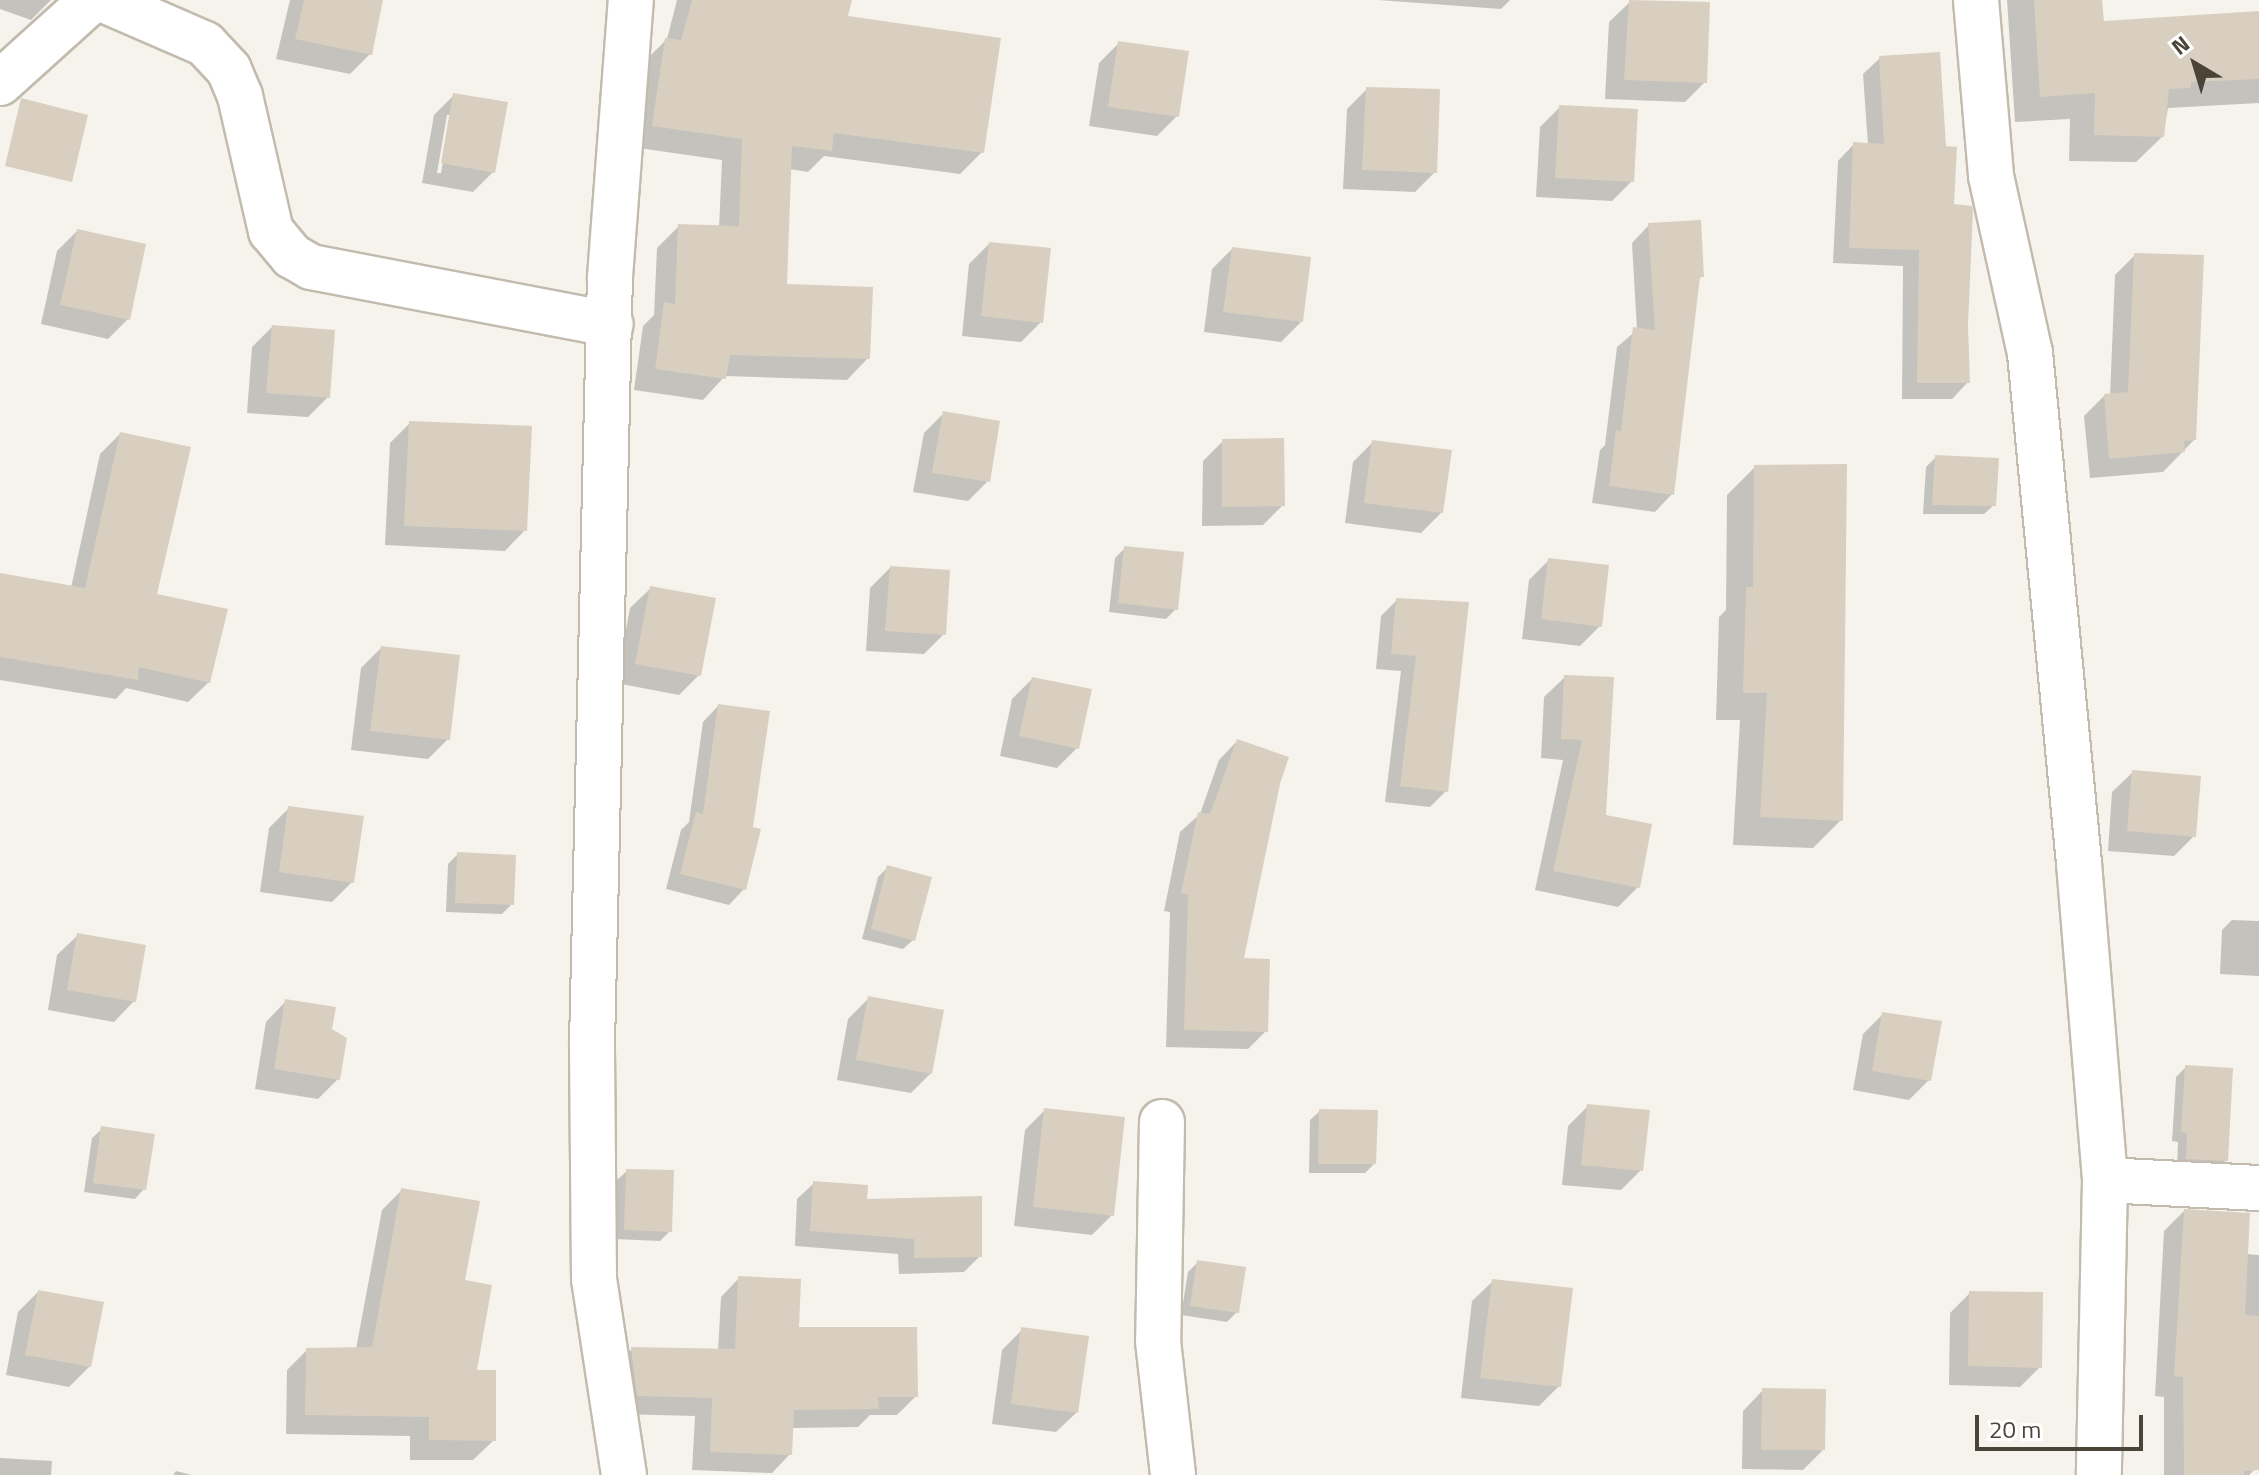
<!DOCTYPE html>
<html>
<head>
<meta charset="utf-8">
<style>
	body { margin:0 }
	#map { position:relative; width:2259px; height:1475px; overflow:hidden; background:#f6f3ec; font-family:"Titillium Web",sans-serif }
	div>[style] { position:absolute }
	.shadow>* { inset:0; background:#0003 }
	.building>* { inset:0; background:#d8cfc1 }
	.roads { filter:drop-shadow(2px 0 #c2bbae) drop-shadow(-2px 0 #c2bbae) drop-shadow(0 2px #c2bbae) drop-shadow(0 -2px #c2bbae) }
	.street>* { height:44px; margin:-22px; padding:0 22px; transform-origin:22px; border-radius:22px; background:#fff }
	span { translate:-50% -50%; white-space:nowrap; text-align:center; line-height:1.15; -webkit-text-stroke:8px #fff; paint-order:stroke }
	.north { position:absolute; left:2155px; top:24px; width:80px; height:80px; -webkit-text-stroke:6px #fff; paint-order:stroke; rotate:322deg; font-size:22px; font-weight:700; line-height:32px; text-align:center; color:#4b4439 }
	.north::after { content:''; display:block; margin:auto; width:28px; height:36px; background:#4b4439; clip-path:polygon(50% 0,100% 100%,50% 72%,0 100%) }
	.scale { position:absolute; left:1975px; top:1415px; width:168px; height:36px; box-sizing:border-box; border:4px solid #4b4439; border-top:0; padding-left:10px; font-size:24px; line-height:28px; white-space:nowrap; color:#4b4439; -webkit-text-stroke:6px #fff; paint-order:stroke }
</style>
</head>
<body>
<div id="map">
	<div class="shadow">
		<div style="clip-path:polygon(0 0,51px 0,31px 20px,0 9px)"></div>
		<div style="clip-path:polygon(290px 0,381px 0,370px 54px,350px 74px,276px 59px)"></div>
		<div style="clip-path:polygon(677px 0,850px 0,845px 18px,982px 152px,960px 174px,824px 156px,808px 172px,789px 169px,785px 286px,868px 358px,847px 380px,725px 376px,703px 400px,634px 390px,643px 326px,654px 315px,657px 248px,679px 226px,719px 228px,722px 160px,632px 147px,644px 62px,667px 39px)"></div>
		<div style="clip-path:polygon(1378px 0,1510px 0,1501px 9px)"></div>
		<div style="clip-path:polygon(2007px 0,2100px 0,2102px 23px,2259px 13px,2259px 103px,2168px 108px,2163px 136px,2136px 162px,2069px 161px,2070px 119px,2015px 122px)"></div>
		<div style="clip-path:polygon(1630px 2px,1705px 82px,1685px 102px,1605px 99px,1609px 22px)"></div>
		<div style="clip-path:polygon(1119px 43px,1177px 116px,1157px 136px,1089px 126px,1099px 63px)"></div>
		<div style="clip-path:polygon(1880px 58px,1944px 148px,1966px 325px,1968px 382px,1952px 399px,1902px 399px,1903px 266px,1833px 263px,1838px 161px,1854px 144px,1868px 145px,1863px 74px)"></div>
		<div style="clip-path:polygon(1367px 89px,1435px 172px,1415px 192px,1343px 189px,1347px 109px)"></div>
		<div style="clip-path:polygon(evenodd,454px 95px,493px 172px,473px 192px,422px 183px,434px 115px,454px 95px,447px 115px,451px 115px,441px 173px,437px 173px,447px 115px)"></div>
		<div style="clip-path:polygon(1560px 107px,1632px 181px,1612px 201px,1536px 197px,1540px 127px)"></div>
		<div style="clip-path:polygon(1649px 225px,1702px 276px,1698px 280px,1672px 494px,1655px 512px,1592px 503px,1600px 450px,1605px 445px,1617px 347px,1637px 330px,1632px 243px)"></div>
		<div style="clip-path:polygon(77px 231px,128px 319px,108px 339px,41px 324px,57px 251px)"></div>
		<div style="clip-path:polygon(989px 244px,1041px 322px,1021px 342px,962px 336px,969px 264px)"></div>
		<div style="clip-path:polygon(1232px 249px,1301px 322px,1281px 342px,1204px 332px,1212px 269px)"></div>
		<div style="clip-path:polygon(2135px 255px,2194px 440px,2163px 472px,2090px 478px,2084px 416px,2104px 396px,2110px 396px,2115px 275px)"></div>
		<div style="clip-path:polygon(272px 327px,328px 397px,308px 417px,247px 413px,252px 347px)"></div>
		<div style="clip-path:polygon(944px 413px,988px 481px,968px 501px,913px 492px,924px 433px)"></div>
		<div style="clip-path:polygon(410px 423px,525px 530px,505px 551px,385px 545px,390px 443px)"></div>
		<div style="clip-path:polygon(120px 434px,155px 595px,209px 682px,188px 702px,126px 688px,116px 699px,0 680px,0 575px,71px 588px,100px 454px)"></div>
		<div style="clip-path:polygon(1223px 441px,1283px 505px,1263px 525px,1202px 526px,1203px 461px)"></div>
		<div style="clip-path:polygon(1373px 442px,1441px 513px,1421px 533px,1345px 523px,1353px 462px)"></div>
		<div style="clip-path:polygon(1936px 457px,1994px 505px,1984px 514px,1923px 514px,1926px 467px)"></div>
		<div style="clip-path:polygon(1755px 467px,1841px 820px,1813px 848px,1733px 845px,1740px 720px,1716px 720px,1719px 617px,1726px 610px,1727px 495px)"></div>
		<div style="clip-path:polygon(1125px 548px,1176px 609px,1166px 619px,1109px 612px,1115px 558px)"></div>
		<div style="clip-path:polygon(1549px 560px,1600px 626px,1580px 646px,1522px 639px,1529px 580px)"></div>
		<div style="clip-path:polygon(890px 568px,944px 634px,924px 654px,866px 651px,870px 588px)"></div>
		<div style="clip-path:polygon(651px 588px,699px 675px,679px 695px,616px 683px,630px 608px)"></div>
		<div style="clip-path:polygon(1397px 600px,1466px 604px,1446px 791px,1430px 807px,1385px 802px,1401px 671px,1376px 669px,1381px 616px)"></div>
		<div style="clip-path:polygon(381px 648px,448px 739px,428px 759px,351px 750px,361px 668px)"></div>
		<div style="clip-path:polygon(1565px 677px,1604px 816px,1638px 887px,1618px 907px,1535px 890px,1563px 760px,1541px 758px,1544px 697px)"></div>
		<div style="clip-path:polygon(1032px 679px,1077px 748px,1057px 768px,1000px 756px,1012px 699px)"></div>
		<div style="clip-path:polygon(718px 706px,744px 889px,729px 905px,666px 889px,681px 830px,689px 822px,703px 722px)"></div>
		<div style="clip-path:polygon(1237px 741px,1278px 783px,1242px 960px,1266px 1031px,1248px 1049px,1166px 1047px,1170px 912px,1164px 911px,1180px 832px,1200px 814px,1219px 760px)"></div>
		<div style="clip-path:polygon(2133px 772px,2194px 836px,2174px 856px,2108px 851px,2112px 792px)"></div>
		<div style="clip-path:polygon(289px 808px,352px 882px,332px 902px,260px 892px,269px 828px)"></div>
		<div style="clip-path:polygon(458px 854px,512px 904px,502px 914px,446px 912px,448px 864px)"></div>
		<div style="clip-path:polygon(888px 867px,913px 940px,903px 949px,862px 939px,878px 877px)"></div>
		<div style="clip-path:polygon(2232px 920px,2259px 921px,2259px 976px,2220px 974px,2222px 930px)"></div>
		<div style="clip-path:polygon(78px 935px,134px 1001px,114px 1022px,48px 1010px,57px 955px)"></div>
		<div style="clip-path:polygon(868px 999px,931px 1073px,911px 1093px,837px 1080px,848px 1019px)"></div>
		<div style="clip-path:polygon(286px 1001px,329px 1031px,338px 1079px,318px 1099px,255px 1089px,266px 1022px)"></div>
		<div style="clip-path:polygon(1883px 1014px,1929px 1080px,1909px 1100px,1853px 1090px,1863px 1034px)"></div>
		<div style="clip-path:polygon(2186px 1067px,2226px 1160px,2216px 1170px,2177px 1168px,2178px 1142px,2172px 1141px,2176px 1077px)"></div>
		<div style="clip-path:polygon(1588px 1106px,1641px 1170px,1621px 1190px,1562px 1185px,1568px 1126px)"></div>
		<div style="clip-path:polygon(1045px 1110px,1112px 1215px,1092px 1235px,1014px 1226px,1025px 1130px)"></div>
		<div style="clip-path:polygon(1320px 1111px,1374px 1164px,1365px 1173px,1309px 1173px,1310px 1120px)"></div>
		<div style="clip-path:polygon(102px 1129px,144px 1189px,135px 1199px,84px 1192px,92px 1138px)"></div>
		<div style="clip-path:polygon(627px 1171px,670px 1231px,660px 1241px,615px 1239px,617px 1180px)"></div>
		<div style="clip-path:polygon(814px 1183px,865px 1201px,980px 1256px,964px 1272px,899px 1274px,898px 1254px,795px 1246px,797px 1199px)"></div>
		<div style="clip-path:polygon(402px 1190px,463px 1282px,474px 1372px,494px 1440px,473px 1460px,410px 1460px,410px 1436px,286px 1434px,287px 1370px,307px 1350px,356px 1349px,382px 1210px)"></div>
		<div style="clip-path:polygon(2184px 1211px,2246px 1254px,2259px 1255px,2259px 1402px,2254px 1470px,2249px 1475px,2164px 1475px,2164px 1397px,2155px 1396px,2164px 1231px)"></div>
		<div style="clip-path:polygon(1198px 1262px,1237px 1312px,1227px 1322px,1181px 1315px,1188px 1272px)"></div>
		<div style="clip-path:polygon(739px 1278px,797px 1329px,916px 1396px,897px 1415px,870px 1415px,858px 1427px,792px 1428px,790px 1454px,772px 1473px,692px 1470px,695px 1416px,619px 1414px,614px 1367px,632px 1349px,718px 1351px,721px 1297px)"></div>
		<div style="clip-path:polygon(1493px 1281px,1559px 1386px,1539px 1406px,1461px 1398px,1472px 1301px)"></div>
		<div style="clip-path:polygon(38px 1292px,90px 1366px,69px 1387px,6px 1375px,18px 1312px)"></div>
		<div style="clip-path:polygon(1970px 1293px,2040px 1367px,2020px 1387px,1949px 1385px,1950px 1313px)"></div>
		<div style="clip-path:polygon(1022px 1330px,1077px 1412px,1056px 1432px,992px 1424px,1002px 1350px)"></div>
		<div style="clip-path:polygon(1763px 1390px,1823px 1450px,1803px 1470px,1742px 1469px,1743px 1411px)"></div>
		<div style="clip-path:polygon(0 1458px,52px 1461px,51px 1475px,0 1475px)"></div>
		<div style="clip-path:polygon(176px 1471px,192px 1475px,173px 1475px)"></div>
	</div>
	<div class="building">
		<div style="clip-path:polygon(304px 0,383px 0,372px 55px,295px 39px)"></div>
		<div style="clip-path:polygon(692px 0,852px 0,848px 16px,1001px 38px,984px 153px,834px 133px,832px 151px,792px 146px,787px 284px,873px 287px,870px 359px,730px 355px,726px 379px,655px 369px,664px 302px,675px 304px,678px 224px,739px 226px,742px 139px,652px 126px,665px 38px,681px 40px)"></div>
		<div style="clip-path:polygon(1629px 0,1710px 2px,1707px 83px,1624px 80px)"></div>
		<div style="clip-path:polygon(2034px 0,2102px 0,2104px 21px,2259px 11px,2259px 79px,2191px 82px,2191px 88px,2169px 89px,2164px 137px,2094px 135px,2095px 93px,2040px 97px)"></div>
		<div style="clip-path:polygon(1118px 41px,1189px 51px,1179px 117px,1108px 107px)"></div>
		<div style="clip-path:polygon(1940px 52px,1946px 146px,1957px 147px,1954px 204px,1972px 206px,1973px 211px,1968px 325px,1970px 383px,1917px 383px,1919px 250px,1849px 248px,1853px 142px,1884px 144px,1879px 56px)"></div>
		<div style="clip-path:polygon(1366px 87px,1440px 89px,1437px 173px,1362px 170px)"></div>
		<div style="clip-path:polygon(453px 93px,508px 102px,495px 173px,441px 163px)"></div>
		<div style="clip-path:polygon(21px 98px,88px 115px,72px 182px,5px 166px)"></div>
		<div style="clip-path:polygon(1559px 105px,1638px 109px,1634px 182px,1555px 178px)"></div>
		<div style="clip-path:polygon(1701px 220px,1704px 277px,1700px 277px,1674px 495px,1609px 486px,1616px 430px,1621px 431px,1633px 327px,1655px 330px,1648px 223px)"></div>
		<div style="clip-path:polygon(77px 229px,146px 244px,130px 320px,60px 305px)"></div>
		<div style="clip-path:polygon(989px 242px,1051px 248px,1043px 323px,981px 316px)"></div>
		<div style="clip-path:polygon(1232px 247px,1311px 257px,1303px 322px,1223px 312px)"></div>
		<div style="clip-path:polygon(2134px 253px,2204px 255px,2196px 440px,2184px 441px,2185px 452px,2109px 459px,2104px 394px,2128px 392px)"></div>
		<div style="clip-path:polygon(272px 325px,335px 330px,330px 398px,266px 393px)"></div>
		<div style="clip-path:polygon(943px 411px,1000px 421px,990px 482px,932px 473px)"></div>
		<div style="clip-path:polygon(409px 421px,532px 426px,527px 531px,404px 526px)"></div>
		<div style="clip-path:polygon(120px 432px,191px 447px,157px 594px,228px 609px,210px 683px,139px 667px,138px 680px,0 657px,0 573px,85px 588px)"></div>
		<div style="clip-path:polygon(1284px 438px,1285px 506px,1222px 507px,1222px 439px)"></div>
		<div style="clip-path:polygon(1372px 440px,1452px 450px,1443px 513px,1364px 503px)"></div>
		<div style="clip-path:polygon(1935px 455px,1999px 458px,1996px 506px,1932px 505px)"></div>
		<div style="clip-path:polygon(1847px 464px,1843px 821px,1760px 817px,1767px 693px,1743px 693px,1746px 587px,1753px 587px,1754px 465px)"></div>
		<div style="clip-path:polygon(1124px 546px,1184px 552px,1178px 610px,1118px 603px)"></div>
		<div style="clip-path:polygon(1548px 558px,1609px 565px,1602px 627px,1541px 619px)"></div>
		<div style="clip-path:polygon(890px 566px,950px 570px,946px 635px,885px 631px)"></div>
		<div style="clip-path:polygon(650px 586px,716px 598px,701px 676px,635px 664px)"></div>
		<div style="clip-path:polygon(1396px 598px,1469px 602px,1448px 792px,1400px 786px,1416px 656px,1391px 654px)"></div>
		<div style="clip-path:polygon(381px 646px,460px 655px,450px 740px,370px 731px)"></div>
		<div style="clip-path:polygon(1564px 675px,1614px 677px,1606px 815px,1652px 824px,1640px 888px,1553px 871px,1582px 740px,1561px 739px)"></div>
		<div style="clip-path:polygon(1032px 677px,1092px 689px,1079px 749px,1019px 736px)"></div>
		<div style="clip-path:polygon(718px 704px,770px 711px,753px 827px,761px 829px,746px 890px,680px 874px,696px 812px,703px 814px)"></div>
		<div style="clip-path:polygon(1237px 739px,1289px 757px,1280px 784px,1244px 958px,1270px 959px,1268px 1032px,1184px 1030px,1188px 895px,1181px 893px,1198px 812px,1210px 814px)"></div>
		<div style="clip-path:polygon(2132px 770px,2201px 776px,2196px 837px,2127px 831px)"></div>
		<div style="clip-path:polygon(288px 806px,364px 816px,354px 883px,279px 872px)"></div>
		<div style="clip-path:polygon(457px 852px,516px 855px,514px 905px,455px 903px)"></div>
		<div style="clip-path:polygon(887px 865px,932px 877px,915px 941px,871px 929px)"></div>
		<div style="clip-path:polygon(77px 933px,146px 945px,136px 1002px,67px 990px)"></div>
		<div style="clip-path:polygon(868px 996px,944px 1010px,932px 1074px,856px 1060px)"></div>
		<div style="clip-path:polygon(285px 999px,336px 1007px,332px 1029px,347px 1038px,340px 1080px,274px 1069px)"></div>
		<div style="clip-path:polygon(1882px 1012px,1942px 1021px,1931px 1081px,1872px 1071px)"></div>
		<div style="clip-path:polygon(2185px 1065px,2233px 1068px,2228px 1161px,2186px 1159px,2187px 1133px,2181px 1132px)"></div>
		<div style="clip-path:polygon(1587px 1104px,1650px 1110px,1643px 1171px,1581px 1165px)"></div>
		<div style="clip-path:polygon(1044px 1108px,1125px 1117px,1114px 1216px,1033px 1207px)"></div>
		<div style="clip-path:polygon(1319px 1109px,1378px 1110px,1376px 1164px,1318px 1164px)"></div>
		<div style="clip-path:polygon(101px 1126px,155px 1134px,146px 1190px,93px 1183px)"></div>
		<div style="clip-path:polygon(626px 1169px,674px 1170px,672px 1232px,624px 1230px)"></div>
		<div style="clip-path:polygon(813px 1181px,868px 1185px,867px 1199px,982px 1196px,982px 1257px,914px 1258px,914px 1239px,810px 1231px)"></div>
		<div style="clip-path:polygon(401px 1188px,480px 1201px,465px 1280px,492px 1285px,477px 1370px,496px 1370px,496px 1441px,429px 1440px,429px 1417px,305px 1415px,306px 1348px,372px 1347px)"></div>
		<div style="clip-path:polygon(2184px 1209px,2250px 1213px,2245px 1315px,2259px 1316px,2259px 1470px,2244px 1471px,2244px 1475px,2184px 1475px,2183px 1377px,2174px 1376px)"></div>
		<div style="clip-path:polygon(1197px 1260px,1246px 1267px,1239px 1313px,1190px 1306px)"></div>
		<div style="clip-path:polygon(738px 1276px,801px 1279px,799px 1327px,917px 1327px,918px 1397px,878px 1397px,879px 1409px,794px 1410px,792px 1455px,710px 1452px,712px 1398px,637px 1396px,631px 1347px,735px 1349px)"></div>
		<div style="clip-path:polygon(1492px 1279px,1573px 1288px,1561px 1387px,1480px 1378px)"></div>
		<div style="clip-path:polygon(38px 1290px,104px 1302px,91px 1367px,25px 1355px)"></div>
		<div style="clip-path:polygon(1969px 1291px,2043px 1292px,2042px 1368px,1968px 1366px)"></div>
		<div style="clip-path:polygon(1021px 1327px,1089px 1336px,1078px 1413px,1011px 1404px)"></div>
		<div style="clip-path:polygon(1762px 1388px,1826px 1389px,1825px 1450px,1761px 1450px)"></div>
	</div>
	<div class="roads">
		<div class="street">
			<div style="left:104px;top:0;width:110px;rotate:23.5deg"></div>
			<div style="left:205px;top:44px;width:35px;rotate:47deg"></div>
			<div style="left:229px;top:70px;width:28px;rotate:67deg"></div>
			<div style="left:240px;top:96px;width:139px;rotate:77.1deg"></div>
			<div style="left:271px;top:231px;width:33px;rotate:50deg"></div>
			<div style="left:292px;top:256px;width:22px;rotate:30deg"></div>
			<div style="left:311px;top:267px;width:305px;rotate:10.8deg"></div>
			<div style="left:1976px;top:0;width:177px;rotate:85.1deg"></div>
			<div style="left:1991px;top:176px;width:181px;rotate:77.6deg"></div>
			<div style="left:2030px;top:353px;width:512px;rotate:84.51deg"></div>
			<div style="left:2079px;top:863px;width:318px;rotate:85.3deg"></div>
			<div style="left:2105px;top:1180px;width:295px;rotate:91.2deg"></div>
			<div style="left:0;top:83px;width:124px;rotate:-42.1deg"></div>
			<div style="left:1162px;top:1122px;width:219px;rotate:91deg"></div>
			<div style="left:1158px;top:1341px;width:135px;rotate:83.6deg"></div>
			<div style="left:2105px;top:1180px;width:154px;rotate:3deg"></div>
			<div style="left:624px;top:1475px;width:198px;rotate:-98.7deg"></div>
			<div style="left:594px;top:1279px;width:235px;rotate:-90.5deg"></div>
			<div style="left:592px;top:1044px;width:767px;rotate:-88.66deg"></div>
			<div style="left:610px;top:277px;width:278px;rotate:-85.7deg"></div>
		</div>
	</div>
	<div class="north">N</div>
	<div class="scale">20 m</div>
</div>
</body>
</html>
